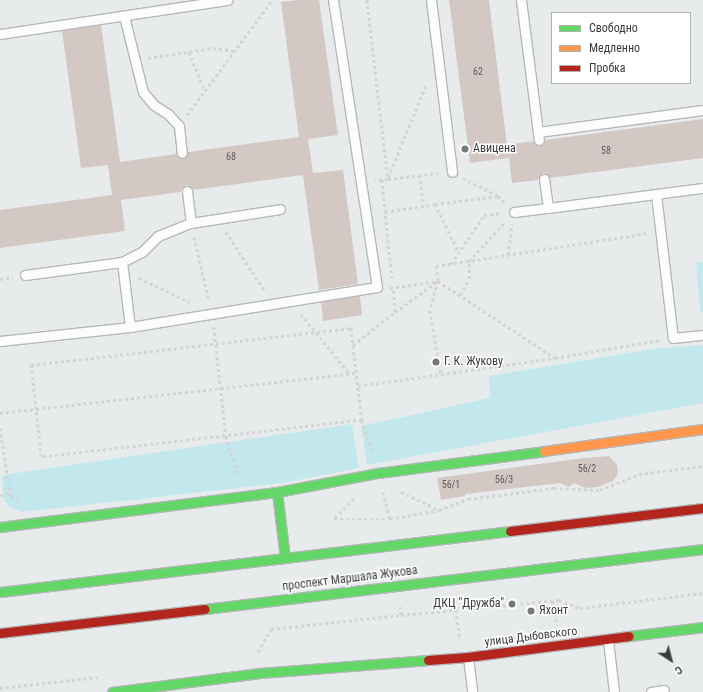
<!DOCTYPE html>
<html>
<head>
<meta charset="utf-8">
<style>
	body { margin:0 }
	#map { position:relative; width:703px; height:692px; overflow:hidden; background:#e8ebec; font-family:"Roboto Condensed",sans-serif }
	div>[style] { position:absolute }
	.green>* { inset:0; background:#c2e8ee }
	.building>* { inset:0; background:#d4c8c5 }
	.path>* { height:2.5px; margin-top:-1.25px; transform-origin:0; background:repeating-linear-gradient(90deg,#d4d4d4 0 3px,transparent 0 6px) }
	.roads { filter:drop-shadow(1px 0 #b5b8b8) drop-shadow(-1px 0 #b5b8b8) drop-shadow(0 1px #b5b8b8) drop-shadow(0 -1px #b5b8b8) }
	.lane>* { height:9px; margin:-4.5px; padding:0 4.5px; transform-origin:4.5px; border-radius:4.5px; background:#fcfcfc }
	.fast>* { height:9px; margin:-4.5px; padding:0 4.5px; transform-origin:4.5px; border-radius:4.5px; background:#63d668 }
	.slow>* { height:9px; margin:-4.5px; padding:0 4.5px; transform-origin:4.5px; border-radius:4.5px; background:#ff974d }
	.jam>* { height:9px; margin:-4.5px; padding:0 4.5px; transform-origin:4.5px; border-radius:4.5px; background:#b3261e }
	.dots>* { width:11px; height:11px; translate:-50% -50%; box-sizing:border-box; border:2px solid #fff; border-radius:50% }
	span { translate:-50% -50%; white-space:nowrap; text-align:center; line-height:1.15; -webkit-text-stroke:3px #fff; paint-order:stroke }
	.number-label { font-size:10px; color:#605e5e }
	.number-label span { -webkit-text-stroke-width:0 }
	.poi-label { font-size:12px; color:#393b3c }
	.left { translate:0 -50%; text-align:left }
	.right { translate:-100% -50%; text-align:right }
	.street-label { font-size:12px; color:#393b3c }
	.legend { position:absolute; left:551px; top:12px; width:140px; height:72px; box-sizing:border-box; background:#fff; border:1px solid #b0b1b1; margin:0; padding:5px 7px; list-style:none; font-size:12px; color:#393b3c }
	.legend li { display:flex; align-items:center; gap:8px; height:20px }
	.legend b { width:20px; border:1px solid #b0b1b1 }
	.north { position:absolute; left:651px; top:640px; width:40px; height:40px; -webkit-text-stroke:3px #fff; paint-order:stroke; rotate:144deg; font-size:11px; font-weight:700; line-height:16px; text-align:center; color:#393b3c }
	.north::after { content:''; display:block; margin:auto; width:14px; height:18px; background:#393b3c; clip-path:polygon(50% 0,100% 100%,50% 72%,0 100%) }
</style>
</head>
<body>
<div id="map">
	<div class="green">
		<div style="clip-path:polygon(703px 262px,703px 312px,700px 312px,696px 263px)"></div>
		<div style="clip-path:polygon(703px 345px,703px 403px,367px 465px,361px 426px,490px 398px,489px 376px,652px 349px)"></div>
		<div style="clip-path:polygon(352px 424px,359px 468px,283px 483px,22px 512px,9px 506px,3px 498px,2px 475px)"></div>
	</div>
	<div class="building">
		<div style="clip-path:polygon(298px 0,319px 0,338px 135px,308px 139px,313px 173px,343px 170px,358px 284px,319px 290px,303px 175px,193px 190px,190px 186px,186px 185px,182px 188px,181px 192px,121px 200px,125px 231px,0 248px,0 210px,112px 195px,108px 165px,81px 168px,62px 31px,101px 25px,120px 162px,176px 154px,179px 158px,183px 159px,187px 156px,188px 152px,299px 137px,281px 2px)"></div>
		<div style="clip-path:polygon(449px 0,489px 0,507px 145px,533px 141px,536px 145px,540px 146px,545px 140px,703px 119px,703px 158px,550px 178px,548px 175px,544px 173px,540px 175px,538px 180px,512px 183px,509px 158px,470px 163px)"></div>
		<div style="clip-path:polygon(360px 296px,362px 315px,323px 321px,321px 302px)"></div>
		<div style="clip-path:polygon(609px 456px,617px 465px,618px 474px,613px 481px,598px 487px,585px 488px,574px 483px,569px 487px,560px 483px,465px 494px,465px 496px,441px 500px,437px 478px,584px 458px)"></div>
	</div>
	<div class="path">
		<div style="left:367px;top:0;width:180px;rotate:83.3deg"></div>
		<div style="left:388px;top:179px;width:13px;rotate:171deg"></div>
		<div style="left:189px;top:52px;width:42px;rotate:67.7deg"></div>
		<div style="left:148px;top:58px;width:66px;rotate:-8.7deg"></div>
		<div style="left:213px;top:48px;width:21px;rotate:8deg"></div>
		<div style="left:426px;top:86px;width:100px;rotate:112.2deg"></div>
		<div style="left:388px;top:179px;width:50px;rotate:-6.8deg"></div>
		<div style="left:187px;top:115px;width:143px;rotate:-53.5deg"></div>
		<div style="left:420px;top:175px;width:31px;rotate:83deg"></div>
		<div style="left:463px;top:178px;width:39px;rotate:27deg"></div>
		<div style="left:382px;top:180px;width:98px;rotate:84.1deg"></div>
		<div style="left:435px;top:204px;width:64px;rotate:-7.2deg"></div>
		<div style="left:498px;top:196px;width:10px;rotate:45deg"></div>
		<div style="left:385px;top:212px;width:51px;rotate:-9.1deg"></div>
		<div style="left:435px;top:204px;width:55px;rotate:63.9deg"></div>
		<div style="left:226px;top:232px;width:71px;rotate:56.5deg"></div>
		<div style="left:194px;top:237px;width:65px;rotate:76.6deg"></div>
		<div style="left:508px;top:255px;width:31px;rotate:-83deg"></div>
		<div style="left:451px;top:264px;width:59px;rotate:-56deg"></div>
		<div style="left:484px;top:215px;width:18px;rotate:-6deg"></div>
		<div style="left:139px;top:278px;width:56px;rotate:25.2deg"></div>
		<div style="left:0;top:279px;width:13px;rotate:-9deg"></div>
		<div style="left:438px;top:281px;width:31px;rotate:105deg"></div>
		<div style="left:430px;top:311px;width:64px;rotate:80.1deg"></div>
		<div style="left:390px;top:288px;width:49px;rotate:-8.3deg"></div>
		<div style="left:438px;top:281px;width:140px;rotate:33.3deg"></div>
		<div style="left:555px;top:358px;width:107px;rotate:-9.7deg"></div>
		<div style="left:460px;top:295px;width:18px;rotate:-61deg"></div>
		<div style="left:469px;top:279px;width:18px;rotate:-90deg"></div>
		<div style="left:469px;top:261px;width:53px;rotate:-47.3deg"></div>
		<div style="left:395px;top:312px;width:53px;rotate:-35.8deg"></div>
		<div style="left:438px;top:281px;width:15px;rotate:-98deg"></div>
		<div style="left:436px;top:266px;width:215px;rotate:-8.8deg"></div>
		<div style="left:301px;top:314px;width:77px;rotate:50.8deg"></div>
		<div style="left:214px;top:327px;width:110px;rotate:83.7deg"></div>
		<div style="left:226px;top:436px;width:42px;rotate:73.3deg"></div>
		<div style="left:351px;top:328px;width:93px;rotate:83.2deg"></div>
		<div style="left:362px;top:420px;width:323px;rotate:173.4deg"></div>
		<div style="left:41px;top:457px;width:93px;rotate:-96.2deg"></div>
		<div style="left:31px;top:365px;width:322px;rotate:-6.6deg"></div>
		<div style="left:353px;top:345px;width:53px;rotate:-38.2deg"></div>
		<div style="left:395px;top:312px;width:24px;rotate:-95deg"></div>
		<div style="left:358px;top:386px;width:198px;rotate:-8.1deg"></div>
		<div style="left:0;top:413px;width:358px;rotate:-6.4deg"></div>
		<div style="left:362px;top:420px;width:34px;rotate:73deg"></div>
		<div style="left:0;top:428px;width:70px;rotate:80.9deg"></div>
		<div style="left:11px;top:497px;width:12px;rotate:31deg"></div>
		<div style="left:383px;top:492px;width:28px;rotate:75deg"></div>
		<div style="left:401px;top:492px;width:42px;rotate:25.3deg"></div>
		<div style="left:0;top:496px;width:11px;rotate:-22deg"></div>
		<div style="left:354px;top:499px;width:28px;rotate:135deg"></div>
		<div style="left:334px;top:519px;width:56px"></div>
		<div style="left:390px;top:519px;width:50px;rotate:-10.4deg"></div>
		<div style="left:439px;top:510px;width:31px;rotate:-21deg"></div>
		<div style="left:468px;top:499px;width:87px;rotate:-7.3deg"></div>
		<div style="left:554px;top:488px;width:46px;rotate:2.5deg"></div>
		<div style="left:600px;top:490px;width:42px;rotate:-22.3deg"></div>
		<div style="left:639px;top:474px;width:64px;rotate:-7.1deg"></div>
		<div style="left:553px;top:601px;width:25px;rotate:81deg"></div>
		<div style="left:456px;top:610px;width:27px;rotate:82deg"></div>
		<div style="left:401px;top:615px;width:159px;rotate:-5.4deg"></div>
		<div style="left:559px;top:600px;width:22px;rotate:21deg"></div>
		<div style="left:580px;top:608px;width:124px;rotate:-7deg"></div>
		<div style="left:258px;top:652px;width:26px;rotate:-61deg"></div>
		<div style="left:271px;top:629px;width:131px;rotate:-6.1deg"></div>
		<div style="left:401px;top:615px;width:8px;rotate:-97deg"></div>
		<div style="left:0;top:688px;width:98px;rotate:-6.5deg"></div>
	</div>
	<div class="roads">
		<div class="lane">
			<div style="left:431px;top:0;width:173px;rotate:83deg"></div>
			<div style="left:521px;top:0;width:141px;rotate:82.7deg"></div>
			<div style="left:124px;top:16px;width:78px;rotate:76deg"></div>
			<div style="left:143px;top:92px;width:17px;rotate:50deg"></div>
			<div style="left:154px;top:105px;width:17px;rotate:33deg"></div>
			<div style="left:168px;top:114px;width:16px;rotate:47deg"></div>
			<div style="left:179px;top:126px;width:27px;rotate:84deg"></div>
			<div style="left:0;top:34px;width:230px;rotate:-8.5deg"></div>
			<div style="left:538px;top:132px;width:166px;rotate:-7.6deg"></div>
			<div style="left:544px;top:179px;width:29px;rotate:82deg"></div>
			<div style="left:548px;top:208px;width:156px;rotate:-7.4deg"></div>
			<div style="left:187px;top:191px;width:32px;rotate:83deg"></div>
			<div style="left:656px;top:194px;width:145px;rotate:83.3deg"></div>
			<div style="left:673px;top:338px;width:30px;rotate:-6deg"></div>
			<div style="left:514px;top:212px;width:34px;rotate:-7deg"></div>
			<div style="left:122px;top:262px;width:65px;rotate:83deg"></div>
			<div style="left:25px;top:275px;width:98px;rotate:-7.6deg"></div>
			<div style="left:122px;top:262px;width:22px;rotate:-27deg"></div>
			<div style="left:142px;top:252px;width:23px;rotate:-45deg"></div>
			<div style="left:158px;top:236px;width:35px;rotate:-22deg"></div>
			<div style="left:191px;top:223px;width:90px;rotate:-8.9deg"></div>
			<div style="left:0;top:341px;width:131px;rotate:-6.1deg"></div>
			<div style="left:130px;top:327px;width:250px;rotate:-9.2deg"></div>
			<div style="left:377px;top:287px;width:290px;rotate:-98.7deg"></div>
			<div style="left:608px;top:640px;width:52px;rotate:83.4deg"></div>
			<div style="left:468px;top:657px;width:35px;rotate:83deg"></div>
			<div style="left:651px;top:692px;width:13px;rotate:-9deg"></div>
		</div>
		<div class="fast">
			<div style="left:277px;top:492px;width:66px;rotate:83.1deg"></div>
			<div style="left:0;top:527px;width:279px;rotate:-7.2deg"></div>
			<div style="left:277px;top:492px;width:103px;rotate:-10.7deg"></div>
			<div style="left:378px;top:473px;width:167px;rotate:-7.5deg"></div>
			<div style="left:0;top:592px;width:514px;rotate:-6.82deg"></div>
			<div style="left:205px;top:609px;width:502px;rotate:-6.87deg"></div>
			<div style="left:629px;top:636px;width:75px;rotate:-6.9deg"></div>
			<div style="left:112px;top:692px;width:149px;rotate:-7.3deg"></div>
			<div style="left:260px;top:673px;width:169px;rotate:-4.4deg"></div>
		</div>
		<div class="slow">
			<div style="left:544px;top:451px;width:161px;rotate:-7.9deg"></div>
		</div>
		<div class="jam">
			<div style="left:510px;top:531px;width:194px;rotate:-6.8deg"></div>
			<div style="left:0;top:633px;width:206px;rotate:-6.7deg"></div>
			<div style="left:428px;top:660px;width:40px;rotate:-4.3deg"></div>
			<div style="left:468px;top:657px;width:162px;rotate:-7.4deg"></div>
		</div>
	</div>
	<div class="dots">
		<div style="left:465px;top:149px;background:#76797a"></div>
		<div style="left:436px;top:362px;background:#76797a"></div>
		<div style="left:512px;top:604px;background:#76797a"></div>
		<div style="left:531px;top:611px;background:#76797a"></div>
	</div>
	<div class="number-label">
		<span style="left:478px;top:72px">62</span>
		<span style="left:606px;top:151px">58</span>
		<span style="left:231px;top:157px">68</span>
		<span style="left:587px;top:469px">56/2</span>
		<span style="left:504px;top:480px">56/3</span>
		<span style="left:451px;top:485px">56/1</span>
	</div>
	<div class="poi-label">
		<span class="left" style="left:473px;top:149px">Авицена</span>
		<span class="left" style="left:444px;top:362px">Г. К. Жукову</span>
		<span class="right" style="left:504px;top:604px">ДКЦ "Дружба"</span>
		<span class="left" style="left:539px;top:611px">Яхонт</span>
	</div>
	<div class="street-label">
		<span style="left:350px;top:579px;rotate:-7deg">проспект Маршала Жукова</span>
		<span style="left:531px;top:637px;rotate:-7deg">улица Дыбовского</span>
	</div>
	<ul class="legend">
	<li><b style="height:5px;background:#63d668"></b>Свободно</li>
	<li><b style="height:5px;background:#ff974d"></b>Медленно</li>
	<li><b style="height:5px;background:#b3261e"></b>Пробка</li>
	</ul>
	<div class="north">С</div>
</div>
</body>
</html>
